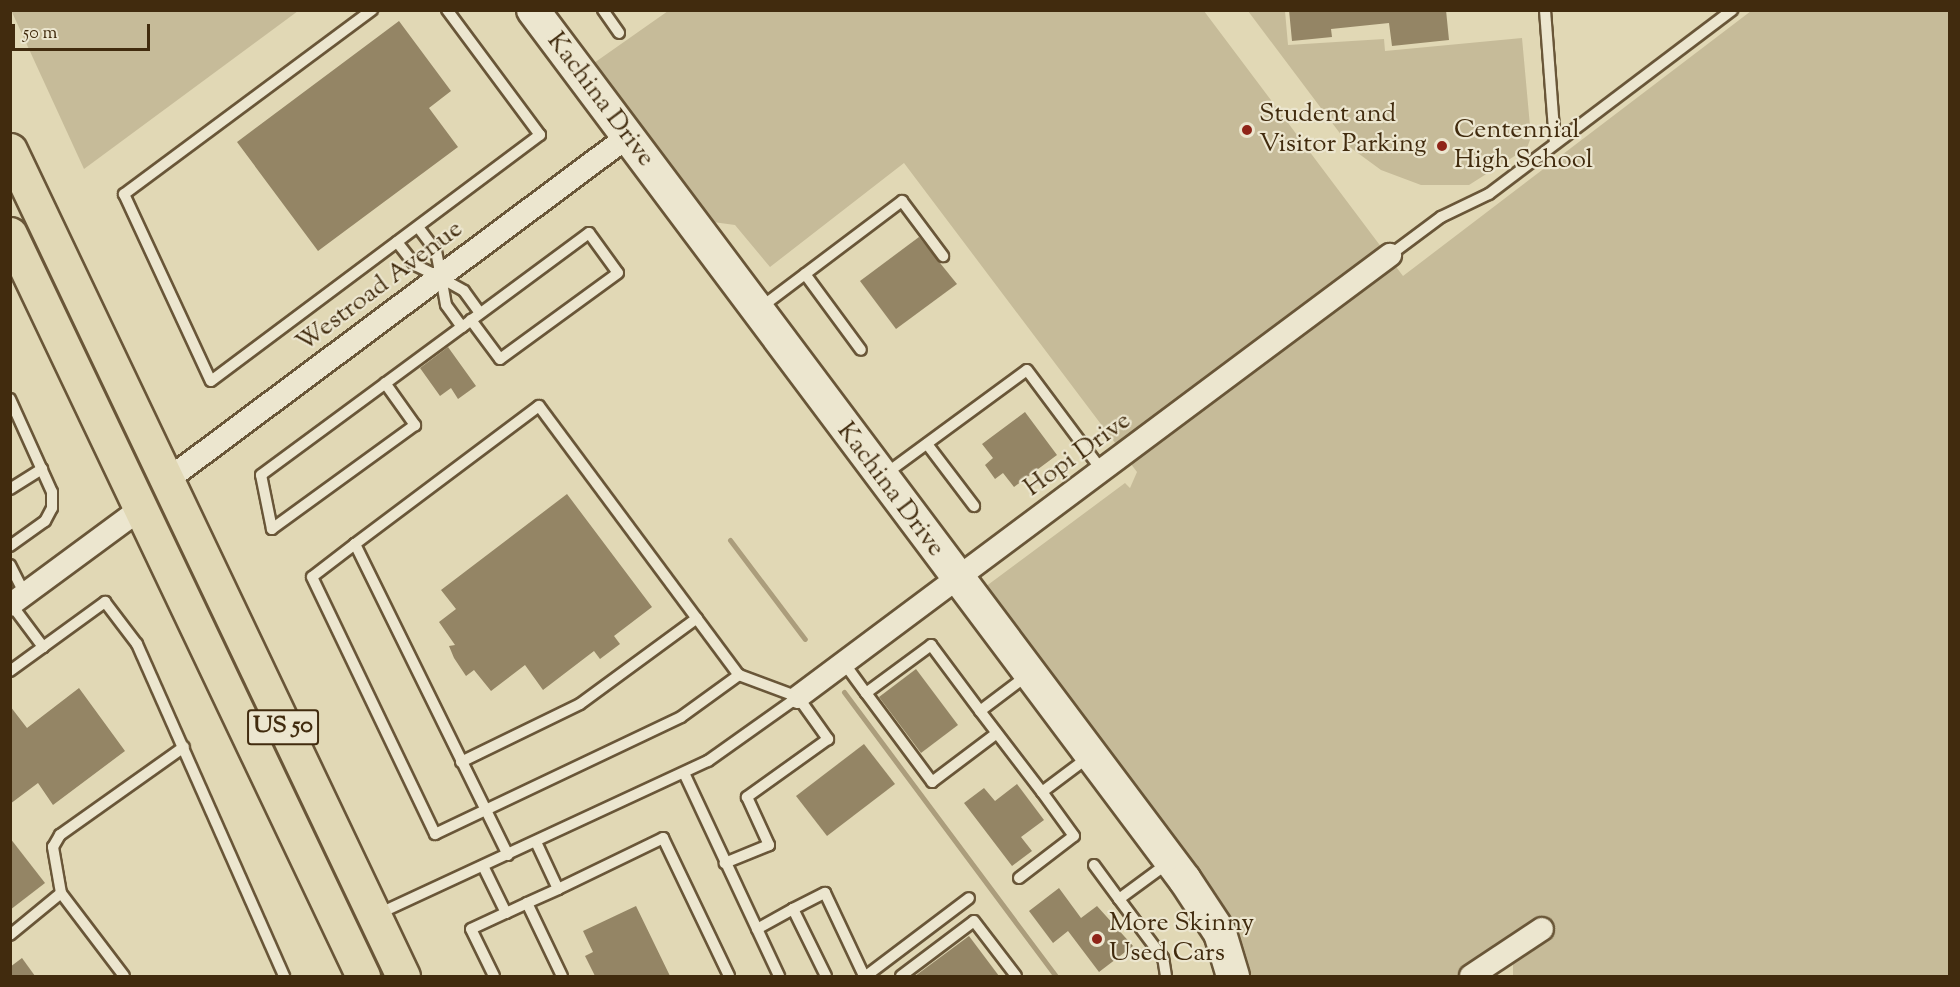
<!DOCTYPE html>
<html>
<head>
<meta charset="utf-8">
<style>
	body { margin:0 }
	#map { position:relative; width:1960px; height:987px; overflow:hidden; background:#e1d8b5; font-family:"Sorts Mill Goudy",serif }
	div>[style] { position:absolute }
	.green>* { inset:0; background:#c6bb99 }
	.stream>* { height:5px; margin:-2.5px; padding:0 2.5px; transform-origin:2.5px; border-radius:2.5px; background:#ab9d7c }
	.building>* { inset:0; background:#948565 }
	.roads { filter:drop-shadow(2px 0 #695638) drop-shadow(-2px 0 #695638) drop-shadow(0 2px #695638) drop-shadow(0 -2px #695638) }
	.lane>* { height:10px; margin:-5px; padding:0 5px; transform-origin:5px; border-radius:5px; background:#ece6cf }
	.street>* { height:22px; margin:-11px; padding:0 11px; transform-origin:11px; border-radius:11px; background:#ece6cf }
	.secondary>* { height:32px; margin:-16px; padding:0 16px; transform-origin:16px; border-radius:16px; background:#ece6cf }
	.highway>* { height:33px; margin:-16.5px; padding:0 16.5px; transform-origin:16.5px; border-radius:16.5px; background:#e1d8b5 }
	.dots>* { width:16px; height:16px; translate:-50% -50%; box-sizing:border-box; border:3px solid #ece6cf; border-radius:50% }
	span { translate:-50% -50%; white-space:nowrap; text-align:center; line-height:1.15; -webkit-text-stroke:4.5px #ece6cf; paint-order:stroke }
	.shield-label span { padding:2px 4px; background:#ece6cf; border:2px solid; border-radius:4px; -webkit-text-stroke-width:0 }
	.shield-label { font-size:24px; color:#412b0e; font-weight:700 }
	.street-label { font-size:26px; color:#412b0e }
	.poi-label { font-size:26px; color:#412b0e }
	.left { translate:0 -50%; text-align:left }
	.frame { position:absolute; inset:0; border:12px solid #412b0e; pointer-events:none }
	.scale { position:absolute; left:12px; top:24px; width:138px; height:27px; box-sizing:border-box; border:3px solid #412b0e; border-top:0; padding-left:8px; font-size:18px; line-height:21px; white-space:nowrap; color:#412b0e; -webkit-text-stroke:4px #ece6cf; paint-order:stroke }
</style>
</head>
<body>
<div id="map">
	<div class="green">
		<div style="clip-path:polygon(11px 10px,298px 10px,298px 11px,84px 169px)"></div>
		<div style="clip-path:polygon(668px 11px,1204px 11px,1403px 276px,1751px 11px,1949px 11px,1949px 976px,1513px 976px,1513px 954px,1482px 958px,1456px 976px,1234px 976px,981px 590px,1125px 483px,1130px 488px,1137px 472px,904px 163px,770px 267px,735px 225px,713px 222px,594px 63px)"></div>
		<div style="clip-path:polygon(1248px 11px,1285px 11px,1288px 45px,1384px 39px,1385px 51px,1522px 38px,1531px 137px,1527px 148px,1469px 185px,1421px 185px,1381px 170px,1351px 148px)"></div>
	</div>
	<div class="stream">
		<div style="left:730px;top:540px;width:124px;rotate:52.9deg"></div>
		<div style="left:844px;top:692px;width:354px;rotate:53.3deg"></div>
	</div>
	<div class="building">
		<div style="clip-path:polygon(1289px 10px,1446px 10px,1449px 40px,1392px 46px,1389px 23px,1331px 29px,1332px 37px,1292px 41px)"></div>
		<div style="clip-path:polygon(399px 21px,451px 91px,429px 108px,458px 147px,318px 251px,237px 142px)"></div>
		<div style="clip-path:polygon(919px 237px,957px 284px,896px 329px,860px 281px)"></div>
		<div style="clip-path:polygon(448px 347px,476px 386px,458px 399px,451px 388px,440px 396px,420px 368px)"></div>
		<div style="clip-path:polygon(1025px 412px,1057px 455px,1014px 487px,1003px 473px,995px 479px,985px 465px,993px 458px,982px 444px)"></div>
		<div style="clip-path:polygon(567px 494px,652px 607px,614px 636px,620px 644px,600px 659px,594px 651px,543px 690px,525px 665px,491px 691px,474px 670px,466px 676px,454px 658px,449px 646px,455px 645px,439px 622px,456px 609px,441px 590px)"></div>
		<div style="clip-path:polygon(916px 669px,958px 725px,921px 753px,879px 697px)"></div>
		<div style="clip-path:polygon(79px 688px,125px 751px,53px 805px,38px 783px,10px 804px,10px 706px,27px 728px)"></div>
		<div style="clip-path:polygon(864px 744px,895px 784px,827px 836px,796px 796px)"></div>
		<div style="clip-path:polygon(1017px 784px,1044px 820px,1021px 837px,1032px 851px,1012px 866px,964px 803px,984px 788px,995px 801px)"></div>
		<div style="clip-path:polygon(10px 838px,45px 883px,10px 910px)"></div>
		<div style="clip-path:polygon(1059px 888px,1081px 918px,1097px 906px,1133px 946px,1099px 972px,1068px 931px,1053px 943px,1029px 911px)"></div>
		<div style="clip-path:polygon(636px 906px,670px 976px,595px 976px,585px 956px,593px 952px,583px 931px)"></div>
		<div style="clip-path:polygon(969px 936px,999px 976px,915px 976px)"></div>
		<div style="clip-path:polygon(22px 958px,35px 976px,10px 976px,10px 967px)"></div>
	</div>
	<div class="roads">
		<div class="lane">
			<div style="left:372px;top:10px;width:309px;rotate:143.4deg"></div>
			<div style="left:124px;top:194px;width:206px;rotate:65.1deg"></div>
			<div style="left:211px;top:381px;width:411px;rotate:-36.8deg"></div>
			<div style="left:540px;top:135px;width:156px;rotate:-126.6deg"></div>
			<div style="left:603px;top:10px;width:28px;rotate:55deg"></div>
			<div style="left:1545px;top:10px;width:132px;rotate:85.7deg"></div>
			<div style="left:418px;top:227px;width:30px;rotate:53deg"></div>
			<div style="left:436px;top:251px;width:26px;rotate:79deg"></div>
			<div style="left:397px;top:242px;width:29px;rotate:52deg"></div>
			<div style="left:415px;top:265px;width:28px;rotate:26deg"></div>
			<div style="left:1390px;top:255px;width:64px;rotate:-36.7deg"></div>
			<div style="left:1441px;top:217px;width:53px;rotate:-25.6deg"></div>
			<div style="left:1489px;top:194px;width:305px;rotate:-37.1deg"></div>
			<div style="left:805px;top:274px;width:94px;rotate:53.6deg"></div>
			<div style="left:760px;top:308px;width:178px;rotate:-37deg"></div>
			<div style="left:902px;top:201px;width:69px;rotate:53.3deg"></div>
			<div style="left:462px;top:327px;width:27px;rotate:-126deg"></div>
			<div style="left:446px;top:305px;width:27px;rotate:-100deg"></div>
			<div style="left:441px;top:278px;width:26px;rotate:29deg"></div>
			<div style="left:464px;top:291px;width:27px;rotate:54deg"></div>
			<div style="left:385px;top:383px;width:52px;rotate:54.5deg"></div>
			<div style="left:415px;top:425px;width:177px;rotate:144deg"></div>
			<div style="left:272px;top:529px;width:55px;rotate:-101.5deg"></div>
			<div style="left:261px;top:475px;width:250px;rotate:-36.4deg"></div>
			<div style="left:462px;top:327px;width:158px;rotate:-36.5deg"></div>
			<div style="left:589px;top:233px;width:49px;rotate:54.1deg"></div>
			<div style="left:618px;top:273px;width:146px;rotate:143.9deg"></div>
			<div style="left:500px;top:359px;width:49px;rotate:-126.6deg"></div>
			<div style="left:10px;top:399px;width:102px;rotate:65.7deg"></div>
			<div style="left:52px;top:492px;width:16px;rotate:90deg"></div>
			<div style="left:52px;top:508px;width:15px;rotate:118deg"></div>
			<div style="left:45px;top:521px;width:43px;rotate:144.5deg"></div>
			<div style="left:927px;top:444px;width:78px;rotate:52.8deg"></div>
			<div style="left:884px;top:475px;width:177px;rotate:-36.3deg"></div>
			<div style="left:1027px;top:370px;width:127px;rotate:53.3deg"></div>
			<div style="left:10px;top:489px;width:38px;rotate:-32deg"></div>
			<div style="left:355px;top:544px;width:54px;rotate:142.5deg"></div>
			<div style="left:312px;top:577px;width:285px;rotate:64.4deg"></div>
			<div style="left:435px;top:834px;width:272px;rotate:-25.4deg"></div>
			<div style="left:681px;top:717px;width:72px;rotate:-35.9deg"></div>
			<div style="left:10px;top:565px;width:33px;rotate:63deg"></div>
			<div style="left:11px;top:604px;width:54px;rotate:53.3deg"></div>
			<div style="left:43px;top:647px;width:77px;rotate:-36deg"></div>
			<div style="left:105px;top:602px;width:53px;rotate:52.7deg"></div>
			<div style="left:137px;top:644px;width:363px;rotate:66.1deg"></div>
			<div style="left:844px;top:663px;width:37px;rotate:54deg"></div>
			<div style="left:866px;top:693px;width:81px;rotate:-36.4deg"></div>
			<div style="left:931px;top:645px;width:82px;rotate:53.4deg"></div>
			<div style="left:980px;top:711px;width:61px;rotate:-37.1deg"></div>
			<div style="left:10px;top:671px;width:41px;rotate:-36deg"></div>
			<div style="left:866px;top:693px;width:111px;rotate:53.4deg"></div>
			<div style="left:932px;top:782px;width:81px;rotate:-37deg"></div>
			<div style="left:980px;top:711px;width:102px;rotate:52.6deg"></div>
			<div style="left:1042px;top:792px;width:60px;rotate:-36.9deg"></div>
			<div style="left:461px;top:762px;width:132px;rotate:-26deg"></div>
			<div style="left:580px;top:704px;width:145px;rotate:-36.3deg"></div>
			<div style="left:684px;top:773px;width:224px;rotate:64.9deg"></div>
			<div style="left:508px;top:855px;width:347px;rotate:-116.2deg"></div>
			<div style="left:355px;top:544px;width:230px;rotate:-36.9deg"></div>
			<div style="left:539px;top:406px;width:335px;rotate:53.4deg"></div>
			<div style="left:739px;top:675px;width:63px;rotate:20.4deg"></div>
			<div style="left:798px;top:697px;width:52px;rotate:54.5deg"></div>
			<div style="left:828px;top:739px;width:100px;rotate:144.4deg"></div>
			<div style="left:747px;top:797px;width:53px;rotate:65.4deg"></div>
			<div style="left:769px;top:845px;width:48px;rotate:157.8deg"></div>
			<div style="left:1094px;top:865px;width:42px;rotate:53.7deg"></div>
			<div style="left:484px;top:868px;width:50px;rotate:63.9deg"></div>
			<div style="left:506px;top:913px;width:23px;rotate:-25deg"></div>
			<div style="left:527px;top:903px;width:81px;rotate:64.4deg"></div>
			<div style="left:1019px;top:878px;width:69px;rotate:-37.4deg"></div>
			<div style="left:1074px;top:836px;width:54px;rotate:-126deg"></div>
			<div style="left:558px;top:889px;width:117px;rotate:-25.9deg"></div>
			<div style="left:663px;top:838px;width:153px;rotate:64.4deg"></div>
			<div style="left:61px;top:893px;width:104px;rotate:52.8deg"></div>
			<div style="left:527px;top:903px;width:34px;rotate:-24deg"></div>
			<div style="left:558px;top:889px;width:52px;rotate:-115.1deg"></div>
			<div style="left:378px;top:914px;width:364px;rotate:-24.9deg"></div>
			<div style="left:708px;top:761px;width:110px;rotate:-35.4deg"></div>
			<div style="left:757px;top:929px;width:41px;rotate:-29.1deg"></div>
			<div style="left:10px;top:935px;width:66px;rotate:-39.5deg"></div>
			<div style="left:61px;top:893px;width:47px;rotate:-99.9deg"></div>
			<div style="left:53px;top:847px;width:14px;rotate:-60deg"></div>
			<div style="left:60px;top:835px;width:152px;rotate:-35.4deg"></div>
			<div style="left:494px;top:976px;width:52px;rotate:-116.1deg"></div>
			<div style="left:471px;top:929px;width:38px;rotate:-25deg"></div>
			<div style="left:826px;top:976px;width:75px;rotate:-116.2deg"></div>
			<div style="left:793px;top:909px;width:36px;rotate:-27deg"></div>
			<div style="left:825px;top:893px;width:92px;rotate:64.8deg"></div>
			<div style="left:866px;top:976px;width:129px;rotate:-37.1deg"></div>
			<div style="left:901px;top:976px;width:91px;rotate:-37deg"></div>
			<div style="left:974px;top:921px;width:69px;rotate:52.6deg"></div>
			<div style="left:1166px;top:976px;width:18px;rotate:-99deg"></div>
			<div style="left:1163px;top:958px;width:74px;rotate:-126.7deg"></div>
			<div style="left:1119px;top:899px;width:61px;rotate:-36.3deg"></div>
		</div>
		<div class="street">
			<div style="left:166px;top:481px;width:575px;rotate:-36.73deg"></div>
			<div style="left:10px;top:605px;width:162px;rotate:-36.4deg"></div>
			<div style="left:798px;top:697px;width:739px;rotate:-36.75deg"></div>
			<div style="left:1471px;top:976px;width:85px;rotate:-33.5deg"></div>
		</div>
		<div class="secondary">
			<div style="left:533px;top:10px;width:1087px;rotate:53.15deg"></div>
			<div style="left:1185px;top:880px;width:64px;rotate:56.6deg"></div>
			<div style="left:1220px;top:933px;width:45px;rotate:73.2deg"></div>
		</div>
		<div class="highway">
			<div style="left:10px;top:150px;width:915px;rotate:64.56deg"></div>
			<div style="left:10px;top:234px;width:822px;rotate:64.56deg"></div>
		</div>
	</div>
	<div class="dots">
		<div style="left:1247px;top:130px;background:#8f2418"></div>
		<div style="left:1442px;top:146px;background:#8f2418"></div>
		<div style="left:1097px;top:939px;background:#8f2418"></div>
	</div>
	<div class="shield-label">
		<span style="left:283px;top:727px">US 50</span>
	</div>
	<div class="street-label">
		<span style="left:600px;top:100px;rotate:53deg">Kachina Drive</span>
		<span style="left:380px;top:287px;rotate:-37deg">Westroad Avenue</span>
		<span style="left:1078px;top:455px;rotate:-36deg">Hopi Drive</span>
		<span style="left:890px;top:490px;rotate:53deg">Kachina Drive</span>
	</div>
	<div class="poi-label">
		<span class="left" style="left:1259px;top:130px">Student and<br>Visitor Parking</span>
		<span class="left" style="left:1454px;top:146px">Centennial<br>High School</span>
		<span class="left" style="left:1109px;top:939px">More Skinny<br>Used Cars</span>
	</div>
	<div class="frame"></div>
	<div class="scale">50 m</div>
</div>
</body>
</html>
